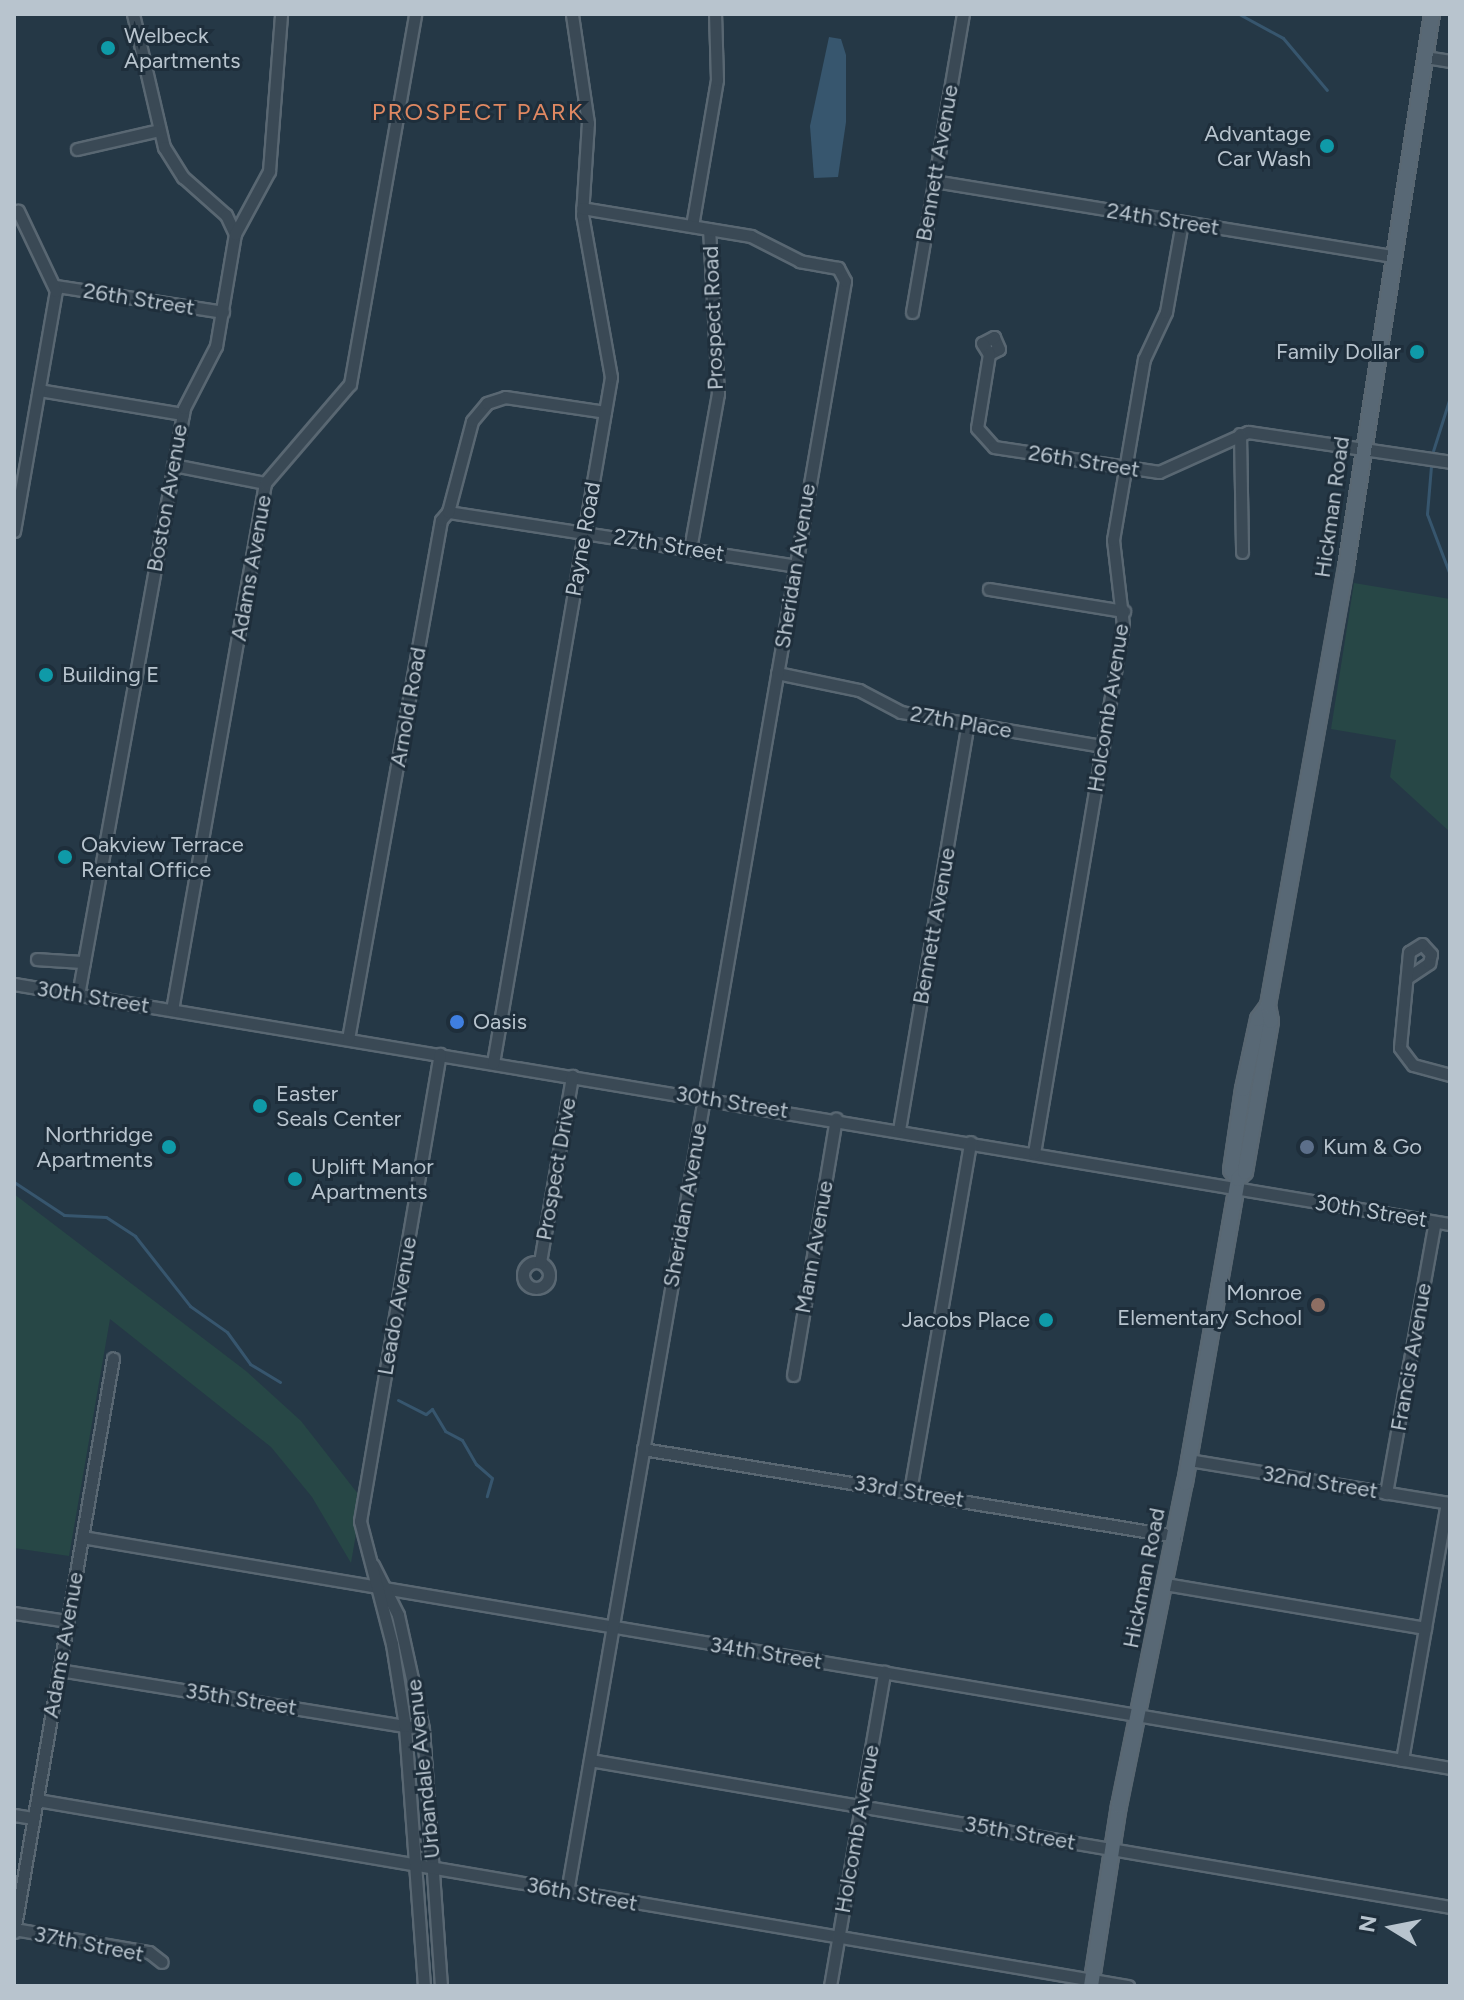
<!DOCTYPE html>
<html>
<head>
<meta charset="utf-8">
<style>
	body { margin:0 }
	#map { position:relative; width:1464px; height:2000px; overflow:hidden; background:#253846; font-family:Figtree,sans-serif }
	div>[style] { position:absolute }
	.green>* { inset:0; background:#274746 }
	.water>* { inset:0; background:#37566e }
	.stream>* { height:3px; margin:-1.5px; padding:0 1.5px; transform-origin:1.5px; border-radius:1.5px; background:#37566e }
	.roads { filter:drop-shadow(2px 0 #596772) drop-shadow(-2px 0 #596772) drop-shadow(0 2px #596772) drop-shadow(0 -2px #596772) }
	.minor>* { height:11px; margin:-5.5px; padding:0 5.5px; transform-origin:5.5px; border-radius:5.5px; background:#3a4955 }
	.minor>.ring { margin:-5.5px; padding:0; box-sizing:content-box; background:none; border:11px solid #3a4955; border-radius:50% }
	.major>* { height:14px; margin:-7px; padding:0 7px; transform-origin:7px; border-radius:7px; background:#586875 }
	.dots>* { width:22px; height:22px; translate:-50% -50%; box-sizing:border-box; border:4px solid #1e2e3b; border-radius:50% }
	span { translate:-50% -50%; white-space:nowrap; text-align:center; line-height:1.15; -webkit-text-stroke:6px #1e2e3b; paint-order:stroke }
	.poi-label { font-size:22px; color:#b8c4ce }
	.left { translate:0 -50%; text-align:left }
	.right { translate:-100% -50%; text-align:right }
	.street-label { font-size:22px; color:#b8c4ce }
	.neighbourhood-label { font-size:24px; color:#df8862; letter-spacing:2px }
	.frame { position:absolute; inset:0; border:16px solid #b8c4ce; pointer-events:none }
	.north { position:absolute; left:1352px; top:1888px; width:80px; height:80px; -webkit-text-stroke:6px #1e2e3b; paint-order:stroke; rotate:280deg; font-size:22px; font-weight:700; line-height:32px; text-align:center; color:#b8c4ce }
	.north::after { content:''; display:block; margin:auto; width:28px; height:36px; background:#b8c4ce; clip-path:polygon(50% 0,100% 100%,50% 72%,0 100%) }
</style>
</head>
<body>
<div id="map">
	<div class="green">
		<div style="clip-path:polygon(1354px 583px,1450px 599px,1450px 832px,1390px 777px,1396px 740px,1331px 729px)"></div>
		<div style="clip-path:polygon(14px 1194px,246px 1371px,301px 1421px,362px 1499px,351px 1563px,312px 1497px,271px 1447px,110px 1319px,69px 1556px,14px 1548px)"></div>
	</div>
	<div class="water">
		<div style="clip-path:polygon(829px 37px,841px 39px,846px 55px,846px 122px,838px 177px,814px 178px,810px 126px)"></div>
	</div>
	<div class="stream">
		<div style="left:1239px;top:14px;width:50px;rotate:28.6deg"></div>
		<div style="left:1283px;top:38px;width:68px;rotate:49.8deg"></div>
		<div style="left:1433px;top:451px;width:57px;rotate:-72.5deg"></div>
		<div style="left:1431px;top:466px;width:48px;rotate:94.8deg"></div>
		<div style="left:1427px;top:514px;width:65px;rotate:69.3deg"></div>
		<div style="left:14px;top:1182px;width:60px;rotate:33.4deg"></div>
		<div style="left:64px;top:1215px;width:42px;rotate:2.7deg"></div>
		<div style="left:106px;top:1217px;width:35px;rotate:33deg"></div>
		<div style="left:135px;top:1236px;width:89px;rotate:51.8deg"></div>
		<div style="left:190px;top:1306px;width:45px;rotate:35.1deg"></div>
		<div style="left:227px;top:1332px;width:39px;rotate:54deg"></div>
		<div style="left:250px;top:1364px;width:35px;rotate:31deg"></div>
		<div style="left:398px;top:1400px;width:31px;rotate:27deg"></div>
		<div style="left:426px;top:1414px;width:8px;rotate:-40deg"></div>
		<div style="left:432px;top:1409px;width:26px;rotate:59deg"></div>
		<div style="left:445px;top:1431px;width:19px;rotate:28deg"></div>
		<div style="left:462px;top:1440px;width:28px;rotate:60deg"></div>
		<div style="left:476px;top:1464px;width:21px;rotate:41deg"></div>
		<div style="left:492px;top:1478px;width:19px;rotate:106deg"></div>
	</div>
	<div class="roads">
		<div class="minor">
			<div style="left:133px;top:14px;width:137px;rotate:76.9deg"></div>
			<div style="left:164px;top:147px;width:36px;rotate:58deg"></div>
			<div style="left:183px;top:177px;width:57px;rotate:41.5deg"></div>
			<div style="left:226px;top:215px;width:21px;rotate:65deg"></div>
			<div style="left:1425px;top:57px;width:25px;rotate:9deg"></div>
			<div style="left:77px;top:149px;width:84px;rotate:-13deg"></div>
			<div style="left:934px;top:181px;width:464px;rotate:9.3deg"></div>
			<div style="left:692px;top:226px;width:148px;rotate:-80.3deg"></div>
			<div style="left:717px;top:80px;width:66px;rotate:-91.7deg"></div>
			<div style="left:56px;top:286px;width:169px;rotate:8.8deg"></div>
			<div style="left:912px;top:312px;width:302px;rotate:-80.3deg"></div>
			<div style="left:989px;top:354px;width:11px;rotate:-27deg"></div>
			<div style="left:999px;top:349px;width:13px;rotate:-113deg"></div>
			<div style="left:994px;top:337px;width:13px;rotate:153deg"></div>
			<div style="left:982px;top:343px;width:13px;rotate:58deg"></div>
			<div style="left:989px;top:354px;width:75px;rotate:99.2deg"></div>
			<div style="left:977px;top:428px;width:25px;rotate:48deg"></div>
			<div style="left:994px;top:447px;width:167px;rotate:8.6deg"></div>
			<div style="left:1159px;top:472px;width:98px;rotate:-24.2deg"></div>
			<div style="left:1248px;top:432px;width:204px;rotate:8.4deg"></div>
			<div style="left:39px;top:390px;width:146px;rotate:9.5deg"></div>
			<div style="left:1240px;top:434px;width:118px;rotate:89deg"></div>
			<div style="left:173px;top:465px;width:94px;rotate:11.1deg"></div>
			<div style="left:448px;top:512px;width:351px;rotate:8.8deg"></div>
			<div style="left:14px;top:531px;width:244px;rotate:-80.1deg"></div>
			<div style="left:56px;top:291px;width:89px;rotate:-115.4deg"></div>
			<div style="left:690px;top:549px;width:158px;rotate:-79.8deg"></div>
			<div style="left:718px;top:394px;width:165px;rotate:-93.1deg"></div>
			<div style="left:989px;top:589px;width:137px;rotate:9.3deg"></div>
			<div style="left:777px;top:673px;width:84px;rotate:11.7deg"></div>
			<div style="left:859px;top:690px;width:47px;rotate:27.6deg"></div>
			<div style="left:901px;top:712px;width:205px;rotate:9.6deg"></div>
			<div style="left:37px;top:959px;width:47px;rotate:3.7deg"></div>
			<div style="left:1407px;top:978px;width:27px;rotate:-34deg"></div>
			<div style="left:1429px;top:963px;width:9px;rotate:-77deg"></div>
			<div style="left:1431px;top:954px;width:13px;rotate:-132deg"></div>
			<div style="left:1422px;top:944px;width:15px;rotate:148deg"></div>
			<div style="left:1409px;top:952px;width:96px;rotate:95.4deg"></div>
			<div style="left:1400px;top:1048px;width:21px;rotate:53deg"></div>
			<div style="left:1413px;top:1065px;width:38px;rotate:15deg"></div>
			<div style="left:14px;top:984px;width:1456px;rotate:9.49deg"></div>
			<div style="left:78px;top:995px;width:596px;rotate:-79.76deg"></div>
			<div style="left:184px;top:408px;width:70px;rotate:-62.7deg"></div>
			<div style="left:216px;top:346px;width:114px;rotate:-80.4deg"></div>
			<div style="left:235px;top:234px;width:72px;rotate:-61.6deg"></div>
			<div style="left:269px;top:171px;width:157px;rotate:-85.6deg"></div>
			<div style="left:172px;top:1010px;width:535px;rotate:-79.99deg"></div>
			<div style="left:265px;top:483px;width:130px;rotate:-49.4deg"></div>
			<div style="left:350px;top:384px;width:376px;rotate:-80deg"></div>
			<div style="left:348px;top:1039px;width:527px;rotate:-79.84deg"></div>
			<div style="left:441px;top:520px;width:11px;rotate:-49deg"></div>
			<div style="left:448px;top:512px;width:94px;rotate:-75.2deg"></div>
			<div style="left:472px;top:421px;width:23px;rotate:-50deg"></div>
			<div style="left:487px;top:403px;width:19px;rotate:-18deg"></div>
			<div style="left:505px;top:397px;width:101px;rotate:8.5deg"></div>
			<div style="left:493px;top:1063px;width:696px;rotate:-80.24deg"></div>
			<div style="left:611px;top:377px;width:165px;rotate:-100.1deg"></div>
			<div style="left:582px;top:215px;width:92px;rotate:-86.3deg"></div>
			<div style="left:588px;top:123px;width:110px;rotate:-98.4deg"></div>
			<div style="left:899px;top:1130px;width:413px;rotate:-80.4deg"></div>
			<div style="left:1034px;top:1153px;width:535px;rotate:-80.43deg"></div>
			<div style="left:1123px;top:625px;width:86px;rotate:-96.7deg"></div>
			<div style="left:1113px;top:540px;width:184px;rotate:-80.3deg"></div>
			<div style="left:1144px;top:359px;width:52px;rotate:-64.9deg"></div>
			<div style="left:1166px;top:312px;width:91px;rotate:-79.9deg"></div>
			<div class="ring" style="left:523px;top:1262px;width:15px;height:15px"></div>
			<div style="left:540px;top:1262px;width:189px;rotate:-80.2deg"></div>
			<div style="left:793px;top:1375px;width:260px;rotate:-80.5deg"></div>
			<div style="left:643px;top:1449px;width:539px;rotate:9.29deg"></div>
			<div style="left:1189px;top:1460px;width:265px;rotate:9.4deg"></div>
			<div style="left:910px;top:1491px;width:354px;rotate:-80.2deg"></div>
			<div style="left:1386px;top:1493px;width:275px;rotate:-79.8deg"></div>
			<div style="left:82px;top:1537px;width:1387px;rotate:9.58deg"></div>
			<div style="left:373px;top:1565px;width:56px;rotate:63.4deg"></div>
			<div style="left:398px;top:1615px;width:117px;rotate:77.6deg"></div>
			<div style="left:423px;top:1729px;width:258px;rotate:86deg"></div>
			<div style="left:1165px;top:1584px;width:264px;rotate:9.6deg"></div>
			<div style="left:14px;top:1613px;width:54px;rotate:8.6deg"></div>
			<div style="left:59px;top:1670px;width:357px;rotate:9.2deg"></div>
			<div style="left:590px;top:1760px;width:872px;rotate:9.7deg"></div>
			<div style="left:1402px;top:1760px;width:261px;rotate:-80.1deg"></div>
			<div style="left:37px;top:1800px;width:1107px;rotate:9.68deg"></div>
			<div style="left:14px;top:1815px;width:20px;rotate:9deg"></div>
			<div style="left:567px;top:1892px;width:1635px;rotate:-80.21deg"></div>
			<div style="left:845px;top:281px;width:15px;rotate:-118deg"></div>
			<div style="left:838px;top:268px;width:39px;rotate:-170deg"></div>
			<div style="left:800px;top:261px;width:55px;rotate:-153deg"></div>
			<div style="left:751px;top:236px;width:171px;rotate:-170.6deg"></div>
			<div style="left:14px;top:1929px;width:137px;rotate:9.7deg"></div>
			<div style="left:149px;top:1952px;width:16px;rotate:38deg"></div>
			<div style="left:14px;top:1932px;width:582px;rotate:-80.21deg"></div>
			<div style="left:424px;top:1986px;width:261px;rotate:-94.2deg"></div>
			<div style="left:405px;top:1726px;width:83px;rotate:-99deg"></div>
			<div style="left:392px;top:1644px;width:127px;rotate:-104.6deg"></div>
			<div style="left:360px;top:1521px;width:474px;rotate:-80.3deg"></div>
			<div style="left:830px;top:1986px;width:319px;rotate:-80.2deg"></div>
		</div>
		<div class="major">
			<div style="left:1238px;top:1179px;width:11px;rotate:-128deg"></div>
			<div style="left:1231px;top:1170px;width:82px;rotate:-81.6deg"></div>
			<div style="left:1243px;top:1089px;width:72px;rotate:-77.9deg"></div>
			<div style="left:1258px;top:1019px;width:17px;rotate:-54deg"></div>
			<div style="left:1091px;top:1986px;width:182px;rotate:-81.2deg"></div>
			<div style="left:1119px;top:1806px;width:330px;rotate:-78.5deg"></div>
			<div style="left:1185px;top:1483px;width:309px;rotate:-80.1deg"></div>
			<div style="left:1238px;top:1179px;width:10px;rotate:-45deg"></div>
			<div style="left:1245px;top:1172px;width:153px;rotate:-80.2deg"></div>
			<div style="left:1271px;top:1021px;width:16px;rotate:-101deg"></div>
			<div style="left:1268px;top:1005px;width:445px;rotate:-79.9deg"></div>
			<div style="left:1346px;top:567px;width:560px;rotate:-81.16deg"></div>
		</div>
	</div>
	<div class="dots">
		<div style="left:108px;top:48px;background:#0f9aa8"></div>
		<div style="left:1327px;top:146px;background:#0f9aa8"></div>
		<div style="left:1417px;top:352px;background:#0f9aa8"></div>
		<div style="left:46px;top:675px;background:#0f9aa8"></div>
		<div style="left:65px;top:857px;background:#0f9aa8"></div>
		<div style="left:457px;top:1022px;background:#3f7fe0"></div>
		<div style="left:260px;top:1106px;background:#0f9aa8"></div>
		<div style="left:169px;top:1147px;background:#0f9aa8"></div>
		<div style="left:1307px;top:1147px;background:#5c6f8a"></div>
		<div style="left:295px;top:1179px;background:#0f9aa8"></div>
		<div style="left:1318px;top:1305px;background:#8d6e63"></div>
		<div style="left:1046px;top:1320px;background:#0f9aa8"></div>
	</div>
	<div class="poi-label">
		<span class="left" style="left:124px;top:48px">Welbeck<br>Apartments</span>
		<span class="right" style="left:1311px;top:146px">Advantage<br>Car Wash</span>
		<span class="right" style="left:1401px;top:352px">Family Dollar</span>
		<span class="left" style="left:62px;top:675px">Building E</span>
		<span class="left" style="left:81px;top:857px">Oakview Terrace<br>Rental Office</span>
		<span class="left" style="left:473px;top:1022px">Oasis</span>
		<span class="left" style="left:276px;top:1106px">Easter<br>Seals Center</span>
		<span class="right" style="left:153px;top:1147px">Northridge<br>Apartments</span>
		<span class="left" style="left:1323px;top:1147px">Kum &amp; Go</span>
		<span class="left" style="left:311px;top:1179px">Uplift Manor<br>Apartments</span>
		<span class="right" style="left:1302px;top:1305px">Monroe<br>Elementary School</span>
		<span class="right" style="left:1030px;top:1320px">Jacobs Place</span>
	</div>
	<div class="street-label">
		<span style="left:937px;top:163px;rotate:-80deg">Bennett Avenue</span>
		<span style="left:1163px;top:219px;rotate:9deg">24th Street</span>
		<span style="left:139px;top:299px;rotate:9deg">26th Street</span>
		<span style="left:713px;top:318px;rotate:-92deg">Prospect Road</span>
		<span style="left:1084px;top:461px;rotate:9deg">26th Street</span>
		<span style="left:167px;top:498px;rotate:-80deg">Boston Avenue</span>
		<span style="left:1332px;top:507px;rotate:-82deg">Hickman Road</span>
		<span style="left:583px;top:539px;rotate:-80deg">Payne Road</span>
		<span style="left:669px;top:545px;rotate:9deg">27th Street</span>
		<span style="left:795px;top:566px;rotate:-81deg">Sheridan Avenue</span>
		<span style="left:251px;top:568px;rotate:-80deg">Adams Avenue</span>
		<span style="left:408px;top:707px;rotate:-80deg">Arnold Road</span>
		<span style="left:1108px;top:708px;rotate:-81deg">Holcomb Avenue</span>
		<span style="left:961px;top:722px;rotate:10deg">27th Place</span>
		<span style="left:934px;top:926px;rotate:-80deg">Bennett Avenue</span>
		<span style="left:93px;top:997px;rotate:9deg">30th Street</span>
		<span style="left:732px;top:1102px;rotate:9deg">30th Street</span>
		<span style="left:556px;top:1169px;rotate:-80deg">Prospect Drive</span>
		<span style="left:685px;top:1205px;rotate:-80deg">Sheridan Avenue</span>
		<span style="left:1371px;top:1211px;rotate:9deg">30th Street</span>
		<span style="left:814px;top:1247px;rotate:-80deg">Mann Avenue</span>
		<span style="left:397px;top:1306px;rotate:-80deg">Leado Avenue</span>
		<span style="left:1411px;top:1357px;rotate:-80deg">Francis Avenue</span>
		<span style="left:1320px;top:1482px;rotate:9deg">32nd Street</span>
		<span style="left:909px;top:1491px;rotate:9deg">33rd Street</span>
		<span style="left:1144px;top:1578px;rotate:-79deg">Hickman Road</span>
		<span style="left:63px;top:1645px;rotate:-80deg">Adams Avenue</span>
		<span style="left:766px;top:1653px;rotate:9deg">34th Street</span>
		<span style="left:241px;top:1699px;rotate:9deg">35th Street</span>
		<span style="left:423px;top:1769px;rotate:-96deg">Urbandale Avenue</span>
		<span style="left:857px;top:1829px;rotate:-80deg">Holcomb Avenue</span>
		<span style="left:1020px;top:1833px;rotate:10deg">35th Street</span>
		<span style="left:582px;top:1894px;rotate:10deg">36th Street</span>
		<span style="left:89px;top:1944px;rotate:11deg">37th Street</span>
	</div>
	<div class="neighbourhood-label">
		<span style="left:478px;top:112px">PROSPECT PARK</span>
	</div>
	<div class="frame"></div>
	<div class="north">N</div>
</div>
</body>
</html>
